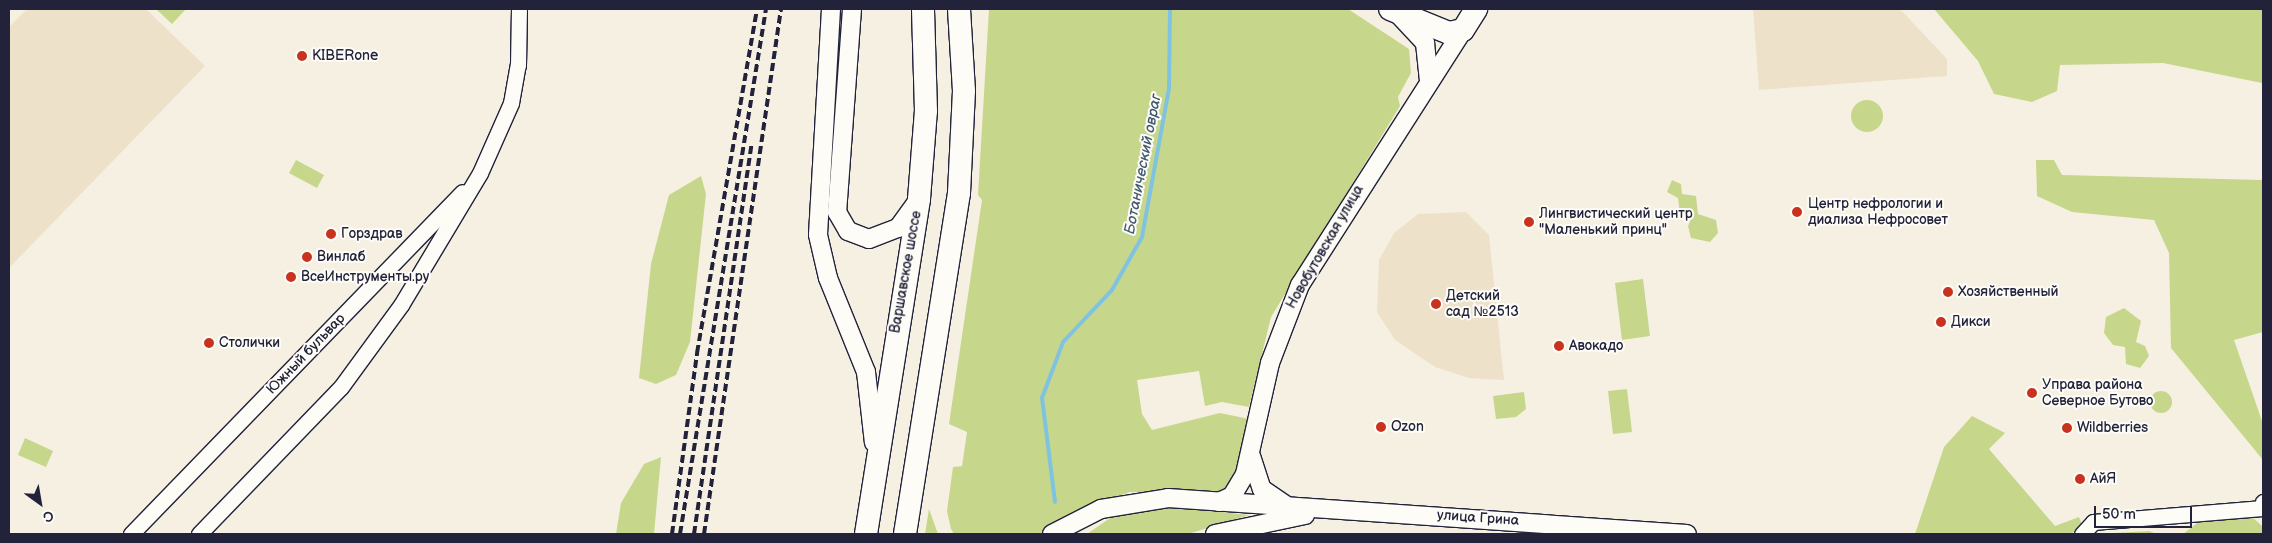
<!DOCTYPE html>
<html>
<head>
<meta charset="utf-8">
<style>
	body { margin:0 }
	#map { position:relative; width:2272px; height:543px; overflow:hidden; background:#f6f0e2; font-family:"Balsamiq Sans",sans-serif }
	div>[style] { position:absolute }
	.built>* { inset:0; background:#eee1c9 }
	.green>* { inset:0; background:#c6d78c }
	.round { border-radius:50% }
	.stream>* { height:4px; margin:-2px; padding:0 2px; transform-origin:2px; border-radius:2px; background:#80c3e1 }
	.roads { filter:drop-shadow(1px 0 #22223b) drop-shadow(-1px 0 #22223b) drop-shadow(0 1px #22223b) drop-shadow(0 -1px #22223b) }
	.minor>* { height:15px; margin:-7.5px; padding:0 7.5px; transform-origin:7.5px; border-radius:7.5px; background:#fdfcf7 }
	.tertiary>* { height:18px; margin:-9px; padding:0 9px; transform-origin:9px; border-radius:9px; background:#fdfcf7 }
	.primary>* { height:22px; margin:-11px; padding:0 11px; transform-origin:11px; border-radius:11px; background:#fdfcf7 }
	.rail>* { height:4px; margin-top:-2px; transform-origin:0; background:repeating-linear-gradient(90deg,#22223b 0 8px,transparent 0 12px) }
	.dots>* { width:14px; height:14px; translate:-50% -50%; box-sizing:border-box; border:2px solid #fdfcf7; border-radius:50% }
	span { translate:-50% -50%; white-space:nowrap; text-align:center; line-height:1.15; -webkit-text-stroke:4px #fdfcf7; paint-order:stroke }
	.poi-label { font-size:14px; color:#22223b }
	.left { translate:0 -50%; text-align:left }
	.street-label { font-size:14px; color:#22223b }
	.water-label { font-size:15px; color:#435a75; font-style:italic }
	.frame { position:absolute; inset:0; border:10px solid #22223b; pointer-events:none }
	.north { position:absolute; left:15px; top:478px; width:50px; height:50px; -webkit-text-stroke:4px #fdfcf7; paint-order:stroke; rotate:148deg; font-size:14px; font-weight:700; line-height:20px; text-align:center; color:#22223b }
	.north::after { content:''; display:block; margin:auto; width:18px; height:22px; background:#22223b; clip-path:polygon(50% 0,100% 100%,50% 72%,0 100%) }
	.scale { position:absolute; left:2094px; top:506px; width:98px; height:22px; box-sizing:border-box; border:2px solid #22223b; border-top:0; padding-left:6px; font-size:15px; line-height:18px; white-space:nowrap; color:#22223b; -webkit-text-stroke:4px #fdfcf7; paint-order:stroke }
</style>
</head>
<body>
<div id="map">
	<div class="built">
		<div style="clip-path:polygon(27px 9px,146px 9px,205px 66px,10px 267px,9px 27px)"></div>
		<div style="clip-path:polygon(1753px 9px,1900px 9px,1947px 59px,1947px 76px,1759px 90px)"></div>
		<div style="clip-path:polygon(1466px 212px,1489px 235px,1504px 380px,1469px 378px,1435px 367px,1395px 340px,1377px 312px,1379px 260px,1394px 233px,1418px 214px)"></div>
	</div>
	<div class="green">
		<div style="clip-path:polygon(156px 9px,186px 9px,172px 24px)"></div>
		<div style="clip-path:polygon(989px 9px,1348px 9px,1409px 49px,1411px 73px,1398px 97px,1400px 106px,1271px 317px,1249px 407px,1222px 402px,1205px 406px,1199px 371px,1137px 380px,1142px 414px,1152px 430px,1220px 413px,1249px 419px,1245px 454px,1232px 484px,1223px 492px,1130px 492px,1073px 512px,1039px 534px,954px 534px,951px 529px,947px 511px,953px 467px,962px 466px,967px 432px,949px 424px,982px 200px,978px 195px)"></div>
		<div style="clip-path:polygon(1934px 9px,2263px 9px,2263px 79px,2262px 83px,2163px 63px,2060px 65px,2057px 91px,2032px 102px,1994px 94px,1978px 61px)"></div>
		<div class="round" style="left:1851px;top:100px;width:32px;height:32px"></div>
		<div style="clip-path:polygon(296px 160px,324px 175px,317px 188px,289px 173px)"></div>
		<div style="clip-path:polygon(2036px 160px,2054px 160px,2062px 175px,2263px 180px,2263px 332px,2234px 340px,2263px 424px,2263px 460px,2171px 348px,2169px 253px,2154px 220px,2072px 212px,2037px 196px)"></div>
		<div style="clip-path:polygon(701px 176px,706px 194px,690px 342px,676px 375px,656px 384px,639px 378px,651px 264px,669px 195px)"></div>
		<div style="clip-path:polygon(1672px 180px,1681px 184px,1682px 194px,1696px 196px,1698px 214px,1716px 220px,1718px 233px,1710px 242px,1691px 238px,1688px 226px,1692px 217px,1680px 213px,1678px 198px,1667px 192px)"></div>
		<div style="clip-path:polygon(1643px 279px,1650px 336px,1622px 340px,1615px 283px)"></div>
		<div style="clip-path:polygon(2124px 308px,2141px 321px,2136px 342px,2145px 346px,2149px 356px,2140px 368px,2126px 364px,2125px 347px,2113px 345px,2104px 333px,2106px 317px)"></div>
		<div style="clip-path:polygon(1627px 389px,1632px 432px,1613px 434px,1608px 391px)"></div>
		<div class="round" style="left:2150px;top:391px;width:22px;height:22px"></div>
		<div style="clip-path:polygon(1524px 392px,1526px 409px,1516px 417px,1496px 419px,1493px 396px)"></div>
		<div style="clip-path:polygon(1972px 416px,2005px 433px,1989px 449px,2055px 526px,2079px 517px,2082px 525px,2071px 534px,1915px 534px,1944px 447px)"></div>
		<div style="clip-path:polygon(25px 438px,53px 451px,46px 467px,18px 455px)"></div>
		<div style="clip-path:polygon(661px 457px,654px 534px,616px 534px,621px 503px,644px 464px)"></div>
		<div style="clip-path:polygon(1167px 506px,1249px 515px,1188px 534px,1087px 534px,1113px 516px)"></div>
		<div style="clip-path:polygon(929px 509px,938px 534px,925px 534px)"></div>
		<div style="clip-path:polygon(2250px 515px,2262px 526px,2262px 534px,2183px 534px,2201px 520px)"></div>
		<div style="clip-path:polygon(2149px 531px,2157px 534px,2095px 534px,2096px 534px)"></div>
	</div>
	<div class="stream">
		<div style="left:1055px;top:502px;width:105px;rotate:-97.1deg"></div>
		<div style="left:1042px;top:398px;width:60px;rotate:-69.4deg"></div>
		<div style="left:1063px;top:342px;width:71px;rotate:-46.7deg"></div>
		<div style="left:1112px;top:290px;width:61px;rotate:-60.5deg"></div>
		<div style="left:1142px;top:237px;width:151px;rotate:-79.7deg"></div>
		<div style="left:1169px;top:88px;width:79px;rotate:-89.3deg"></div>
	</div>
	<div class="roads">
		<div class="minor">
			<div style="left:131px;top:534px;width:476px;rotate:-45.9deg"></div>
			<div style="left:199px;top:534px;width:204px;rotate:-46deg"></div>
			<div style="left:341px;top:387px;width:102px;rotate:-53.8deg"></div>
			<div style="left:401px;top:305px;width:154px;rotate:-59.1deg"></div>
			<div style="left:480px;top:173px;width:77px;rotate:-66.1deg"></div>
			<div style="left:511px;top:103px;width:39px;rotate:-80deg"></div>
			<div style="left:518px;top:65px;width:56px;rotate:-89deg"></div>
			<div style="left:2082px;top:534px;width:16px;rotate:-47deg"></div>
			<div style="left:2093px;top:522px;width:170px;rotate:-4.7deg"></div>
			<div style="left:2262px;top:508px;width:6px;rotate:-81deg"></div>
		</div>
		<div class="tertiary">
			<div style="left:831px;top:9px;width:226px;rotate:93.3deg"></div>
			<div style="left:818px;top:235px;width:44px;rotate:76.9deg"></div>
			<div style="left:828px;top:278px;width:101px;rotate:68deg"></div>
			<div style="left:866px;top:372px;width:71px;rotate:83.6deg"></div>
			<div style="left:852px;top:9px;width:204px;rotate:94.2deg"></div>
			<div style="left:837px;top:212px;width:22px;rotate:60deg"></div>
			<div style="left:848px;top:231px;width:22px;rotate:21deg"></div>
			<div style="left:869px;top:239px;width:31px;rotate:-21deg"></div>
			<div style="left:898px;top:228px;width:32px;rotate:-54deg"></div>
			<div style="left:1400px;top:16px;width:37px;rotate:47deg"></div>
			<div style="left:1425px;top:43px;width:36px;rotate:84deg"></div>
			<div style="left:1251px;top:456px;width:35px;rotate:72deg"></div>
			<div style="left:1262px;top:489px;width:27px;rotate:34deg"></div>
			<div style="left:1219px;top:502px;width:14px;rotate:-25deg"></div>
			<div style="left:1232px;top:496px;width:26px;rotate:-59deg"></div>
			<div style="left:1245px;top:474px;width:114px;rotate:-77.3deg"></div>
			<div style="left:1270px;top:363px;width:84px;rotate:-69deg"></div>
			<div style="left:1300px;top:285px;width:303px;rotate:-57.4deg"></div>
			<div style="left:1052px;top:534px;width:55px;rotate:-27deg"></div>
			<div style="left:1101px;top:509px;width:68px;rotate:-9.3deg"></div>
			<div style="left:1168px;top:498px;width:520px;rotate:3.97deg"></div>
			<div style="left:1215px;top:534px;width:92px;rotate:-11.9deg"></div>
		</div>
		<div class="primary">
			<div style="left:1390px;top:9px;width:64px;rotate:22.1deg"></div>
			<div style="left:1449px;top:33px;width:14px;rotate:-12deg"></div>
			<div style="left:1463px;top:30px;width:25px;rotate:-58deg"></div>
			<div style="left:866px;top:534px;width:339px;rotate:-81deg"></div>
			<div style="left:919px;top:199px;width:88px;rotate:-85.5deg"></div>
			<div style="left:926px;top:111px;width:102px;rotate:-91.7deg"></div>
			<div style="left:905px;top:534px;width:345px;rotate:-81deg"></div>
			<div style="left:959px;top:193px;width:102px;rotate:-87.2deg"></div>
			<div style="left:964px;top:91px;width:82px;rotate:-93.5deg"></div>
		</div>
	</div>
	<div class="rail">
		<div style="left:672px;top:534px;width:183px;rotate:-82.1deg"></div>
		<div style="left:697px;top:353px;width:349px;rotate:-80.1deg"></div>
		<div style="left:680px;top:534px;width:532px;rotate:-80.7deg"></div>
		<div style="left:694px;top:534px;width:396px;rotate:-81.6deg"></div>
		<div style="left:704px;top:534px;width:531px;rotate:-81.66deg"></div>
	</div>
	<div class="dots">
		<div style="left:302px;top:56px;background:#c8321e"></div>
		<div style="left:1797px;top:212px;background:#c8321e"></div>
		<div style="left:1529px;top:222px;background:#c8321e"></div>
		<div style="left:331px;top:234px;background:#c8321e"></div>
		<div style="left:307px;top:257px;background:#c8321e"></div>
		<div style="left:291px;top:277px;background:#c8321e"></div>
		<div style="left:1948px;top:292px;background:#c8321e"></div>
		<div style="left:1436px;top:304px;background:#c8321e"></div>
		<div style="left:1941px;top:322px;background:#c8321e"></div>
		<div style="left:209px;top:343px;background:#c8321e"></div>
		<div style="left:1559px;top:346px;background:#c8321e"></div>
		<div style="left:2032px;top:393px;background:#c8321e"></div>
		<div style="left:1381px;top:427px;background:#c8321e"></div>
		<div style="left:2067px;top:428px;background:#c8321e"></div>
		<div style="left:2080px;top:479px;background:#c8321e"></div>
	</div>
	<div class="poi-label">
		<span class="left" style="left:312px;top:56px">KIBERone</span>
		<span class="left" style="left:1808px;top:212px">Центр нефрологии и<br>диализа Нефросовет</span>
		<span class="left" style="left:1539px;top:222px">Лингвистический центр<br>"Маленький принц"</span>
		<span class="left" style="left:341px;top:234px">Горздрав</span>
		<span class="left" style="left:317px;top:257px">Винлаб</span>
		<span class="left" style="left:301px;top:277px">ВсеИнструменты.ру</span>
		<span class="left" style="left:1958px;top:292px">Хозяйственный</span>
		<span class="left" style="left:1446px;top:304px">Детский<br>сад №2513</span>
		<span class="left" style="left:1951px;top:322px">Дикси</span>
		<span class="left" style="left:219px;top:343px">Столички</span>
		<span class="left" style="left:1569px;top:346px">Авокадо</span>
		<span class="left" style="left:2042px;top:393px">Управа района<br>Северное Бутово</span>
		<span class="left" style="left:1391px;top:427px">Ozon</span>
		<span class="left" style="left:2077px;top:428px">Wildberries</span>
		<span class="left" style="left:2090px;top:479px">АйЯ</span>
	</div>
	<div class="street-label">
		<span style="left:1325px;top:247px;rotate:-60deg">Новобутовская улица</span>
		<span style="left:906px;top:272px;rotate:-80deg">Варшавское шоссе</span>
		<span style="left:306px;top:354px;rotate:-46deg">Южный бульвар</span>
		<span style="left:1478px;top:518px;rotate:4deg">улица Грина</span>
	</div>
	<div class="water-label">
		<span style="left:1143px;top:164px;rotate:-79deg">Ботанический овраг</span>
	</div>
	<div class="frame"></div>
	<div class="north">С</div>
	<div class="scale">50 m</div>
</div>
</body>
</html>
